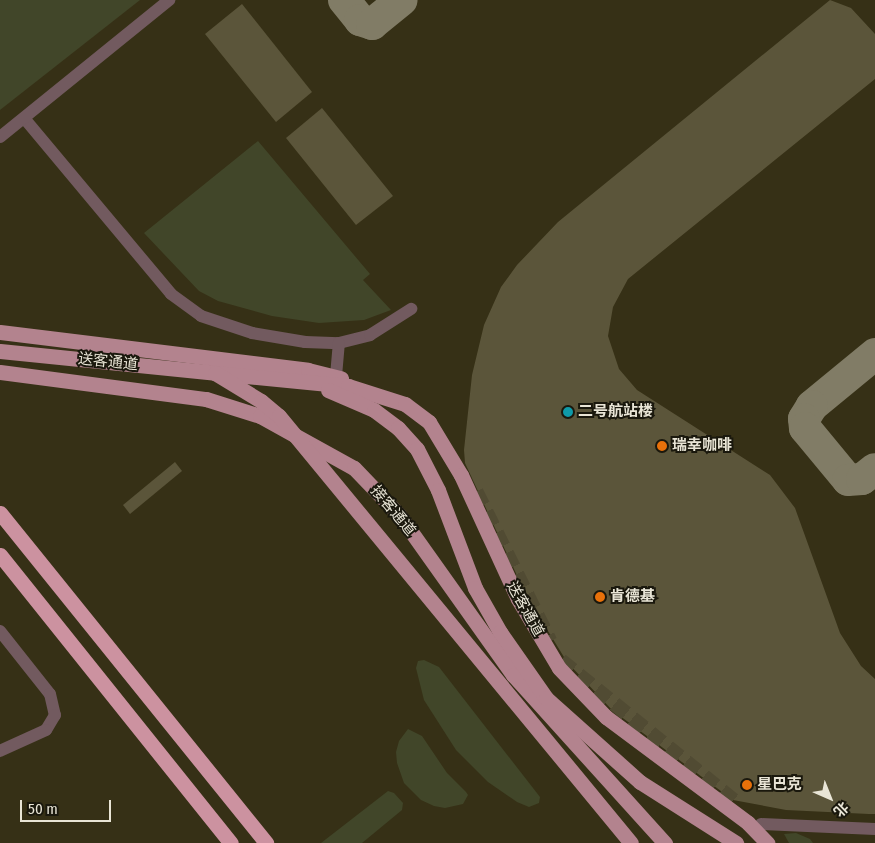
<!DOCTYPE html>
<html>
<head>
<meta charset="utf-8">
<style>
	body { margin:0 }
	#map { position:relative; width:875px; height:843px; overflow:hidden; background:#363016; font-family:"Fira Sans Condensed","Noto Sans SC",sans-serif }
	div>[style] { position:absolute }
	.green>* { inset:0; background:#414629 }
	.taxiway>* { height:32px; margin:-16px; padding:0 16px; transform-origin:16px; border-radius:16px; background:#817c66 }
	.building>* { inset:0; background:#5b553a }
	.major-tunnel>* { height:15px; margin-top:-7.5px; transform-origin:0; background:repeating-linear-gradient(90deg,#514b33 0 15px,transparent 0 23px) }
	.minor>* { height:12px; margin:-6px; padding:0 6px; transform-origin:6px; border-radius:6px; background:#725a5f }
	.major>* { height:15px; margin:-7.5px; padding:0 7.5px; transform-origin:7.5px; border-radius:7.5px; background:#b3838e }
	.highway>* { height:15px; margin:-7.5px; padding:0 7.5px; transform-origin:7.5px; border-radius:7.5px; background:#cc92a0 }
	.major-bridge>* { height:15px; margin:-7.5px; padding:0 7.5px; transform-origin:7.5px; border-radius:7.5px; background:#b3838e }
	.dots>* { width:14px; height:14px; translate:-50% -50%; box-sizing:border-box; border:2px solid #1a180d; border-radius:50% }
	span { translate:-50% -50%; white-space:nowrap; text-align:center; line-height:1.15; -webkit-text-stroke:4px #1a180d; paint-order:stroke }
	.street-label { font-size:15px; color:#e9e5d6 }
	.poi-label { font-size:15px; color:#e9e5d6; font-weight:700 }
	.left { translate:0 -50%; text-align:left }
	.north { position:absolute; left:805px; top:773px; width:50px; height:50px; -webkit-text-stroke:4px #1a180d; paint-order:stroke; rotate:136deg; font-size:14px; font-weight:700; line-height:20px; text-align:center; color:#e9e5d6 }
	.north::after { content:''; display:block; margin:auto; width:18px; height:22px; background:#e9e5d6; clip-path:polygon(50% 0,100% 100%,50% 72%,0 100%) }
	.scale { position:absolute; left:20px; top:800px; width:91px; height:22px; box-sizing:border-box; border:2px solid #e9e5d6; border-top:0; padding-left:6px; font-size:15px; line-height:18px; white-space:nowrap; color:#e9e5d6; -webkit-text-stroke:4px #1a180d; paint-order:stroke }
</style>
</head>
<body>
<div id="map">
	<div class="green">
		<div style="clip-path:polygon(0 0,140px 0,0 110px)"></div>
		<div style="clip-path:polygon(258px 141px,370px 274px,363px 280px,391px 310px,364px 320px,319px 323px,272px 316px,218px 301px,199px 291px,144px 233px)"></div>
		<div style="clip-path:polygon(424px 660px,439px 667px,540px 797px,539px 803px,529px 807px,517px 802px,488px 782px,456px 750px,424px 700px,416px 668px,418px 661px)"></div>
		<div style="clip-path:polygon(408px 729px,422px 736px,447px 773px,466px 792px,468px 795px,463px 804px,445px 808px,434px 806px,421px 800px,404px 783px,397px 763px,396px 752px,399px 741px)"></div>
		<div style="clip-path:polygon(388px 791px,394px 793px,403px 803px,402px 810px,362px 843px,321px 843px)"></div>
		<div style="clip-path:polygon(796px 833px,810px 839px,813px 843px,789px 843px,784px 834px)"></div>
	</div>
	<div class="taxiway">
		<div style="left:344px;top:0;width:26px;rotate:51deg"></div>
		<div style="left:360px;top:20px;width:13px;rotate:18deg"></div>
		<div style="left:372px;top:24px;width:38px;rotate:-39deg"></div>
		<div style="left:875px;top:354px;width:82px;rotate:140.5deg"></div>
		<div style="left:812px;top:406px;width:15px;rotate:122deg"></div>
		<div style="left:804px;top:419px;width:9px;rotate:84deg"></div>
		<div style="left:805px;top:428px;width:67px;rotate:50.4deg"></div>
		<div style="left:848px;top:480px;width:14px;rotate:-4deg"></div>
		<div style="left:862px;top:479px;width:16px;rotate:-38deg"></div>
	</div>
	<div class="building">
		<div style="clip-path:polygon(830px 0,851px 8px,875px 34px,875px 79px,628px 279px,613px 307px,608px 336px,619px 369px,637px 390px,770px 475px,795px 508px,840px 633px,861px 666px,875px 679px,875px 814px,869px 814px,786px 810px,733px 800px,612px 710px,567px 662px,526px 595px,465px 463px,464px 450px,472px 375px,484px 325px,501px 287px,517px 265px,558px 222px)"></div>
		<div style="clip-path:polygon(242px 4px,312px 92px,276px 122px,205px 34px)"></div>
		<div style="clip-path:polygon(322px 108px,393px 196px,356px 225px,286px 138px)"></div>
		<div style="clip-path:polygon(175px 462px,182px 471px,130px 514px,123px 505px)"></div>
	</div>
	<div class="major-tunnel">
		<div style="left:476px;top:491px;width:167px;rotate:63.7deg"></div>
		<div style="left:561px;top:660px;width:224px;rotate:39deg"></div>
	</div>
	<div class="minor">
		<div style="left:24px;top:118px;width:229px;rotate:50.1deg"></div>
		<div style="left:171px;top:294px;width:37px;rotate:36deg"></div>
		<div style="left:201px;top:316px;width:54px;rotate:18.4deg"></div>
		<div style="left:252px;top:333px;width:54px;rotate:9.6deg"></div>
		<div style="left:305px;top:342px;width:34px;rotate:2deg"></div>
		<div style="left:339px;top:343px;width:32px;rotate:-14deg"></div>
		<div style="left:370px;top:335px;width:49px;rotate:-32.4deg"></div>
		<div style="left:0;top:137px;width:218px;rotate:-39deg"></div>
		<div style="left:336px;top:376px;width:33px;rotate:-85deg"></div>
		<div style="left:0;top:631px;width:80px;rotate:51.6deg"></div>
		<div style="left:50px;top:694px;width:22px;rotate:77deg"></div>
		<div style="left:55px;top:715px;width:17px;rotate:121deg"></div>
		<div style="left:46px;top:730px;width:51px;rotate:155.5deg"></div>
		<div style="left:761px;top:824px;width:114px;rotate:2.5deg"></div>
	</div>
	<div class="major">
		<div style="left:0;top:332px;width:310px;rotate:7deg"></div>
		<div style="left:308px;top:370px;width:34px;rotate:14deg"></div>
		<div style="left:0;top:372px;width:208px;rotate:7.5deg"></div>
		<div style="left:206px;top:399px;width:57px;rotate:17.5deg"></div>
		<div style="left:260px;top:416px;width:107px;rotate:29deg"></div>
		<div style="left:354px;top:468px;width:66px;rotate:46.2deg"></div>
		<div style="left:400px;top:516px;width:195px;rotate:54.6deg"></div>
		<div style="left:513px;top:675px;width:227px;rotate:47.9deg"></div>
		<div style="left:215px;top:373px;width:134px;rotate:5.6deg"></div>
		<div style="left:348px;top:386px;width:60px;rotate:17.5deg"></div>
		<div style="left:405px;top:404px;width:30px;rotate:37deg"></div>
		<div style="left:429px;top:422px;width:62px;rotate:58.9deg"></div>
		<div style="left:461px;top:475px;width:136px;rotate:65.3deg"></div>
		<div style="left:518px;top:599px;width:80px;rotate:59.3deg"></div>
		<div style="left:559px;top:668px;width:68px;rotate:46.2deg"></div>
		<div style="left:606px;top:717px;width:177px;rotate:36.7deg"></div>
		<div style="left:748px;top:823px;width:28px;rotate:46deg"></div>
		<div style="left:328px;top:390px;width:50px;rotate:23.5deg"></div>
		<div style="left:374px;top:410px;width:30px;rotate:37deg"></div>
		<div style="left:398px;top:428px;width:28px;rotate:48deg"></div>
		<div style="left:417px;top:449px;width:46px;rotate:62.9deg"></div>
		<div style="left:438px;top:490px;width:105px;rotate:69.3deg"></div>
		<div style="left:475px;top:588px;width:51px;rotate:60.4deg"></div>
		<div style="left:500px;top:632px;width:80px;rotate:55.1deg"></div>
		<div style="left:546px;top:698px;width:126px;rotate:41.8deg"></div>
		<div style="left:640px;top:782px;width:114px;rotate:32.4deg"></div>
	</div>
	<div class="highway">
		<div style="left:0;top:513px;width:424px;rotate:51.1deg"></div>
		<div style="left:0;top:555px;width:369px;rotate:51.3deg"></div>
	</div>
	<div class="major-bridge">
		<div style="left:0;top:351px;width:216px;rotate:5.8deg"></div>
		<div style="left:215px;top:373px;width:54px;rotate:31.3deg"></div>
		<div style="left:261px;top:401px;width:23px;rotate:40deg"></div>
		<div style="left:279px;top:416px;width:553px;rotate:50.5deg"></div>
	</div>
	<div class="dots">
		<div style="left:568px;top:412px;background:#0f9aa8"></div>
		<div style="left:662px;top:446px;background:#e8710a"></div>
		<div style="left:600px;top:597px;background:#e8710a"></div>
		<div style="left:747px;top:785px;background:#e8710a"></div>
	</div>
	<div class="street-label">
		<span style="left:108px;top:362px;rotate:6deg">送客通道</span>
		<span style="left:393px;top:511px;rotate:50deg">接客通道</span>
		<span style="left:525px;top:609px;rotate:61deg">送客通道</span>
	</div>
	<div class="poi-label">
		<span class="left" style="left:578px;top:412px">二号航站楼</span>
		<span class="left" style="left:672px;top:446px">瑞幸咖啡</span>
		<span class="left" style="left:610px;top:597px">肯德基</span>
		<span class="left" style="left:757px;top:785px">星巴克</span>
	</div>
	<div class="north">北</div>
	<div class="scale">50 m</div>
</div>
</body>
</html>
